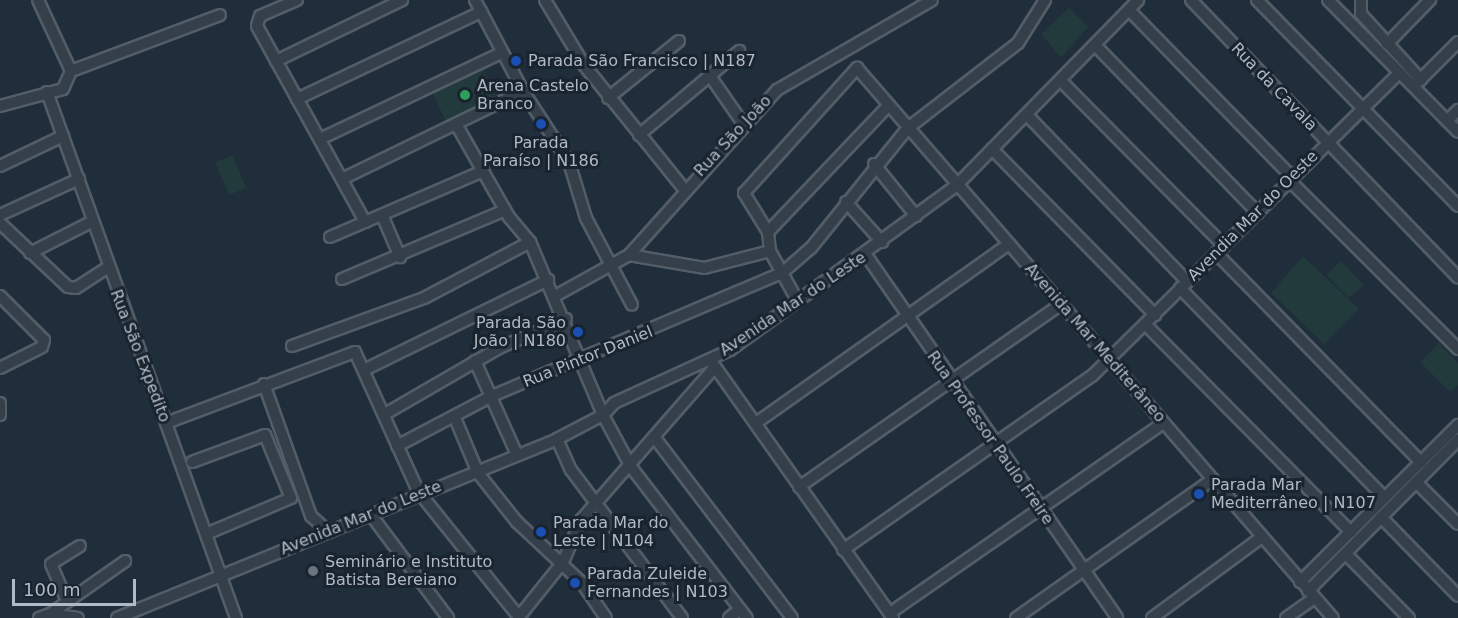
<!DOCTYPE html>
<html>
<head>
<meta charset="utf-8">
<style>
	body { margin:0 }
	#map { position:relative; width:1458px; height:618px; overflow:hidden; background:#202d3a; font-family:"DejaVu Sans",sans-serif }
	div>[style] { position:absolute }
	.green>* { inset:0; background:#223a3b }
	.roads { filter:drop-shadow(2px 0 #525d68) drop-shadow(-2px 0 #525d68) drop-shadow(0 2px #525d68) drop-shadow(0 -2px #525d68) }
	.minor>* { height:10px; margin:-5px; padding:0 5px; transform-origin:5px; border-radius:5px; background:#343f4a }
	.dots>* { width:16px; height:16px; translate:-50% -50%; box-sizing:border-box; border:3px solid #19242f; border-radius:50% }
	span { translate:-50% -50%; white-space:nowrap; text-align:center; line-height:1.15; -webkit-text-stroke:6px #19242f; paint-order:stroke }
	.poi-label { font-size:16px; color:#afbac6 }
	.left { translate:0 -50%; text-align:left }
	.right { translate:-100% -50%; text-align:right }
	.street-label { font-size:16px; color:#afbac6 }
	.scale { position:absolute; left:12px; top:579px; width:124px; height:27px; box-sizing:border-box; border:3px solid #afbac6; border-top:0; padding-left:8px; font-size:18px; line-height:21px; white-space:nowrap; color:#afbac6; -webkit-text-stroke:4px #19242f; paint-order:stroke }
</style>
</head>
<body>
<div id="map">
	<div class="green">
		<div style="clip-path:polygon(1069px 8px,1088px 27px,1061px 58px,1041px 34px)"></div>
		<div style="clip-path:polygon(482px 67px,497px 98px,447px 123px,432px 93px)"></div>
		<div style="clip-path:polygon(233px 155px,246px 188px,229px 195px,215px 162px)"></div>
		<div style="clip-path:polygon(1303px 256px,1359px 309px,1324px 344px,1271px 293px)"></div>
		<div style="clip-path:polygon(1341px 261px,1364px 285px,1349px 298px,1326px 275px)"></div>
		<div style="clip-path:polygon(1439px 343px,1458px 363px,1458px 385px,1450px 392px,1420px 362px)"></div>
	</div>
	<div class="roads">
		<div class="minor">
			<div style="left:38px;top:0;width:78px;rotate:65.1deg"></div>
			<div style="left:297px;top:0;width:40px;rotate:156.6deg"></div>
			<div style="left:260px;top:16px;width:10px;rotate:107deg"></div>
			<div style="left:257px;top:26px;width:224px;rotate:61.1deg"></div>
			<div style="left:475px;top:0;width:103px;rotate:62.2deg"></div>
			<div style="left:523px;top:91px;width:85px;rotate:57.1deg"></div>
			<div style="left:569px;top:162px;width:59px;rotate:73.1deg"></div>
			<div style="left:586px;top:218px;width:98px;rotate:62.1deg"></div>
			<div style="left:545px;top:0;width:76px;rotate:59deg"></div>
			<div style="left:584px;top:65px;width:159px;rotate:51.1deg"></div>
			<div style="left:1191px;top:0;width:385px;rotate:46.1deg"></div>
			<div style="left:1257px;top:0;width:288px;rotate:45.7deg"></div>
			<div style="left:1328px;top:0;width:185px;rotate:45.4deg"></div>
			<div style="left:1361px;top:0;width:14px;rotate:90deg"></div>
			<div style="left:1361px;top:14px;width:89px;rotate:47.7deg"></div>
			<div style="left:1129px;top:10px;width:235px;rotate:45.7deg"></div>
			<div style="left:1387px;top:44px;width:62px;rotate:-45.7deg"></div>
			<div style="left:1095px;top:45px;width:234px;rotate:45.9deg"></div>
			<div style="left:276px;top:61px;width:140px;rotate:-25.8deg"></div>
			<div style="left:71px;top:71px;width:159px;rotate:-20.6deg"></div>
			<div style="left:710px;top:76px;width:56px;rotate:55.2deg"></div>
			<div style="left:1061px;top:81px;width:232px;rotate:45.3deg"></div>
			<div style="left:1417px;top:83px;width:58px;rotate:-45deg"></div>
			<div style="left:47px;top:92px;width:559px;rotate:70.24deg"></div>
			<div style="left:608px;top:98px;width:91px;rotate:-38.8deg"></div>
			<div style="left:297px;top:99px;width:204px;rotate:-25.3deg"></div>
			<div style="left:0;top:106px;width:65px;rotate:-15.1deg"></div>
			<div style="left:63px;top:89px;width:20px;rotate:-66deg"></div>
			<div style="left:1027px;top:115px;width:231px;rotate:46.1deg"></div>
			<div style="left:1447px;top:121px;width:16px;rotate:-45deg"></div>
			<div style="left:456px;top:124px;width:107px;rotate:60.3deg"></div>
			<div style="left:509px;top:217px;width:33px;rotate:50deg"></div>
			<div style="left:530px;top:242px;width:188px;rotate:67.1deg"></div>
			<div style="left:603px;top:415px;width:59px;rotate:61.7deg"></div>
			<div style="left:631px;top:467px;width:190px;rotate:52.5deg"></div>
			<div style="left:639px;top:135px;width:131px;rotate:-40deg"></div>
			<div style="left:320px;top:139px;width:200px;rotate:-25.4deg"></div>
			<div style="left:992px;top:149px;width:233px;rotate:45.5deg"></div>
			<div style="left:874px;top:164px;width:67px;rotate:51.1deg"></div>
			<div style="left:0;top:166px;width:70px;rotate:-25.5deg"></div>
			<div style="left:342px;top:179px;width:201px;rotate:-25.9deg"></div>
			<div style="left:1290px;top:181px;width:238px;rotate:45deg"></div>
			<div style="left:846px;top:202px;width:54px;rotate:48deg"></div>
			<div style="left:0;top:215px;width:87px;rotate:-24.5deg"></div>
			<div style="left:382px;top:215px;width:46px;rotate:66.8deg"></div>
			<div style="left:0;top:223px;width:93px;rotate:43.3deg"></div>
			<div style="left:68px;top:287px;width:8px;rotate:7deg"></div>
			<div style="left:76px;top:288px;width:37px;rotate:-33deg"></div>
			<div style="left:768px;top:232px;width:175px;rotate:-46.4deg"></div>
			<div style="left:330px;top:237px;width:167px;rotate:-23.3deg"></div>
			<div style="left:30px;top:253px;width:68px;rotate:-26.9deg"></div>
			<div style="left:1216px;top:253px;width:293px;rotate:45.6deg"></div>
			<div style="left:629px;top:255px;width:76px;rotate:9.8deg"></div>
			<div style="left:704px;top:268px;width:68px;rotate:-14.4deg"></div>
			<div style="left:866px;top:255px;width:441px;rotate:55.3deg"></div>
			<div style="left:342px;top:279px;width:177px;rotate:-22.9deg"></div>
			<div style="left:1180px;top:288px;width:293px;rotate:45.7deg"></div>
			<div style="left:0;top:296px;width:62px;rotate:45deg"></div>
			<div style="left:44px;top:340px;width:7px;rotate:106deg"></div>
			<div style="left:42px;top:347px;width:47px;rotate:153.4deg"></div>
			<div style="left:555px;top:296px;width:85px;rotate:-29deg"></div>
			<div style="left:629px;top:255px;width:222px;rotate:-48.1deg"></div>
			<div style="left:777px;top:90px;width:179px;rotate:-30.1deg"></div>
			<div style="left:797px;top:300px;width:56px;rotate:-118.9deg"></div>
			<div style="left:770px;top:251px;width:19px;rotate:-96deg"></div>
			<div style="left:768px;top:232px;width:46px;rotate:-121.6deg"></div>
			<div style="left:744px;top:193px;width:169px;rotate:-47.9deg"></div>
			<div style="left:857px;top:68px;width:727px;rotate:49.13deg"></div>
			<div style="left:1145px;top:324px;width:293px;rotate:45.3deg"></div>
			<div style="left:292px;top:346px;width:140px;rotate:-20deg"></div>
			<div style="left:424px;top:298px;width:120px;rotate:-27.8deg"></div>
			<div style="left:475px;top:361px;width:103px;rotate:65.9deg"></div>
			<div style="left:711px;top:361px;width:315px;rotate:54.7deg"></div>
			<div style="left:366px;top:369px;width:203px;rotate:-26.1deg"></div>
			<div style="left:264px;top:384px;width:140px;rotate:70.4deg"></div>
			<div style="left:311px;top:516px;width:24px;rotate:42deg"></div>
			<div style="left:0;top:403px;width:12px;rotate:90deg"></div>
			<div style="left:385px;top:414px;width:132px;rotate:-30.1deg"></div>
			<div style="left:499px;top:348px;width:73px;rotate:-23.4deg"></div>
			<div style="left:455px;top:418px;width:60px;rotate:67.3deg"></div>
			<div style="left:478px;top:473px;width:63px;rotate:51.5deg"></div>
			<div style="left:517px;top:522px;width:89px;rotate:43.2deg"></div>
			<div style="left:582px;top:583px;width:42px;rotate:55.6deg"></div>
			<div style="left:166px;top:423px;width:202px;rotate:-20.6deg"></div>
			<div style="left:355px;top:352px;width:153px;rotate:65.6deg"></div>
			<div style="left:418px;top:491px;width:161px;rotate:51.3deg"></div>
			<div style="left:756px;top:423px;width:310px;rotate:-35.3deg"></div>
			<div style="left:655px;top:438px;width:226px;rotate:52.7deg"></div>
			<div style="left:557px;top:439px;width:34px;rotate:66deg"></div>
			<div style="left:571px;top:470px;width:185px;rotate:53.1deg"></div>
			<div style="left:397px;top:446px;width:107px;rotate:-27.8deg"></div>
			<div style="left:492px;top:396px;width:315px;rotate:-23deg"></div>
			<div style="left:782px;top:273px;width:38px;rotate:-41deg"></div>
			<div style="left:811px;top:248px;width:154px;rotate:-51.1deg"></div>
			<div style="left:908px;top:128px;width:139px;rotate:-37.7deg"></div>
			<div style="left:1018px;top:43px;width:51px;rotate:-57.9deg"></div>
			<div style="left:192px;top:462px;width:78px;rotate:-20.3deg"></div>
			<div style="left:265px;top:435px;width:68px;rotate:67.6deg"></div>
			<div style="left:291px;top:498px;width:92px;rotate:157deg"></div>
			<div style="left:1416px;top:482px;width:59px;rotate:45deg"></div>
			<div style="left:799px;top:487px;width:320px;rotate:-34.9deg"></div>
			<div style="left:371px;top:515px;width:129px;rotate:53.2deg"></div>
			<div style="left:1381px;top:517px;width:110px;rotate:45.7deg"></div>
			<div style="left:843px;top:550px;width:305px;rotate:-35deg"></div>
			<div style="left:1093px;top:375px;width:430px;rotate:-44.6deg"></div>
			<div style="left:1346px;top:554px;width:90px;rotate:45.5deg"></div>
			<div style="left:1300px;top:582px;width:223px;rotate:-44.8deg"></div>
			<div style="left:1308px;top:591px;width:213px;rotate:-45.2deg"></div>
			<div style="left:67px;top:601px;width:40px;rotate:-113.4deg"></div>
			<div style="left:51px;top:564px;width:34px;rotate:-32deg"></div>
			<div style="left:890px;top:613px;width:333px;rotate:-34.8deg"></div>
			<div style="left:50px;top:614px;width:92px;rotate:-35.2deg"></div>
			<div style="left:39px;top:618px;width:12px;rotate:-20deg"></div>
			<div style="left:50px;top:614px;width:28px;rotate:8deg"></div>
			<div style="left:117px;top:618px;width:475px;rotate:-22.1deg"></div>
			<div style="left:557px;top:439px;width:52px;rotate:-27.6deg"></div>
			<div style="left:603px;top:415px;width:16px;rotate:-47deg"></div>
			<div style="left:614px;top:403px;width:128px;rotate:-24.6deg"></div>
			<div style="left:730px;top:350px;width:281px;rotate:-36deg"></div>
			<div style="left:957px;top:185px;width:259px;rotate:-45.6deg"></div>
			<div style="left:518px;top:618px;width:72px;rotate:-51.2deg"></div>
			<div style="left:563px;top:562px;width:46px;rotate:-66.8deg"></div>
			<div style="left:581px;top:520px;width:203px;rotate:-48.8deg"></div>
			<div style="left:729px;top:618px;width:14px;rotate:-39deg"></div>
			<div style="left:1016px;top:618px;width:241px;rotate:-35.2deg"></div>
			<div style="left:1152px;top:618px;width:137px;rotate:-36.4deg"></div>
			<div style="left:1286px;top:618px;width:35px;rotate:-35deg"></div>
		</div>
	</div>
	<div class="dots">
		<div style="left:516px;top:61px;background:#1a4fb4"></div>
		<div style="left:465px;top:95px;background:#2e9e5b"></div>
		<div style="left:541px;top:124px;background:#1a4fb4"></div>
		<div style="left:578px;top:332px;background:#1a4fb4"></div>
		<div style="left:1199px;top:494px;background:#1a4fb4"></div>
		<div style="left:541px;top:532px;background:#1a4fb4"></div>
		<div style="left:313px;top:571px;background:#6b7280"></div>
		<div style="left:575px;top:583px;background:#1a4fb4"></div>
	</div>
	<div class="poi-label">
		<span class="left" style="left:528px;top:61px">Parada São Francisco | N187</span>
		<span class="left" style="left:477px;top:95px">Arena Castelo<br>Branco</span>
		<span style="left:541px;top:152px">Parada<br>Paraíso | N186</span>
		<span class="right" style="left:566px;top:332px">Parada São<br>João | N180</span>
		<span class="left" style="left:1211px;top:494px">Parada Mar<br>Mediterrâneo | N107</span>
		<span class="left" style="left:553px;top:532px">Parada Mar do<br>Leste | N104</span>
		<span class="left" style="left:325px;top:571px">Seminário e Instituto<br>Batista Bereiano</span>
		<span class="left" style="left:587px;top:583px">Parada Zuleide<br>Fernandes | N103</span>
	</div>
	<div class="street-label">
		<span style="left:1274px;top:87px;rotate:46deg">Rua da Cavala</span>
		<span style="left:733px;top:136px;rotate:-47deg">Rua São João</span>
		<span style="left:1253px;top:216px;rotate:-45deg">Avendia Mar do Oeste</span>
		<span style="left:793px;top:304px;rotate:-34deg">Avenida Mar do Leste</span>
		<span style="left:1095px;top:343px;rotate:49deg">Avenida Mar Mediterâneo</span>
		<span style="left:140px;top:356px;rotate:69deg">Rua São Expedito</span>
		<span style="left:588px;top:357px;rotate:-22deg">Rua Pintor Daniel</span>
		<span style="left:990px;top:438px;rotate:55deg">Rua Professor Paulo Freire</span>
		<span style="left:361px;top:518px;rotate:-22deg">Avenida Mar do Leste</span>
	</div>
	<div class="scale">100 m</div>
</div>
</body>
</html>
